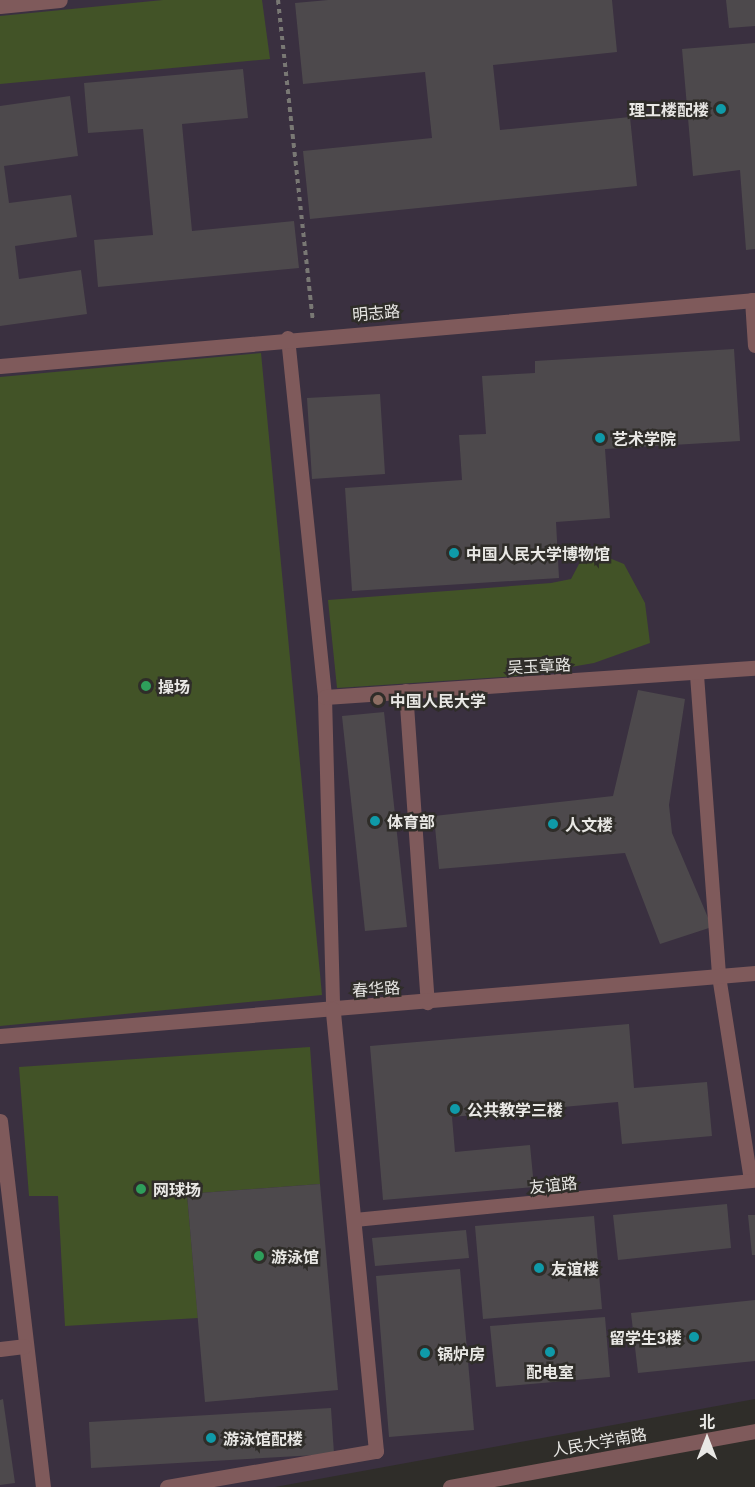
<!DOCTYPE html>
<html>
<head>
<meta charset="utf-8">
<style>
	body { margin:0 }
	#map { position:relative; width:755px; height:1487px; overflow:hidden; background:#2f2d29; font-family:Literata,"Noto Sans SC",serif }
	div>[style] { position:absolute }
	.education>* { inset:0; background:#3a3040 }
	.green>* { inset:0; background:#425327 }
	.building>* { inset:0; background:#4d494c }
	.path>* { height:4px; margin-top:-2px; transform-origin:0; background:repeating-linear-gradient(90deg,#797874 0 4.5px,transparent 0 9px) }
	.lane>* { height:14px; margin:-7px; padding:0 7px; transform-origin:7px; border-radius:7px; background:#7f5a5b }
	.street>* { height:15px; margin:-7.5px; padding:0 7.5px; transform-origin:7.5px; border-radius:7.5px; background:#7f5a5b }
	.dots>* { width:16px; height:16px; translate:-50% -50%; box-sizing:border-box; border:3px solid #2f2d29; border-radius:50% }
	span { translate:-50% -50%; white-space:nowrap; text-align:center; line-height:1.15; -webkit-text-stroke:5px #2f2d29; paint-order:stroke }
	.poi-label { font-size:16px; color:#e9e8e5; font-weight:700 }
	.right { translate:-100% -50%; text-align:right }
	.left { translate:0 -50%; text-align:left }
	.street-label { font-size:16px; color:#e9e8e5 }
	.north { position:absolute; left:677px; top:1409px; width:60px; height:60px; -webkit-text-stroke:4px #2f2d29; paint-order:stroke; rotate:0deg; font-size:16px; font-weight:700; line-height:24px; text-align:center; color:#e9e8e5 }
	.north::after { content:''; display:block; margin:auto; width:21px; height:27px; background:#e9e8e5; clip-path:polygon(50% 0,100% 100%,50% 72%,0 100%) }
</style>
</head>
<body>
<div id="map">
	<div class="education">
		<div style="clip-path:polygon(0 0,755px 0,755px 1399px,275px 1487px,0 1487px)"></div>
	</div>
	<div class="green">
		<div style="clip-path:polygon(163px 0,262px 0,270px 59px,0 84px,0 16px)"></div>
		<div style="clip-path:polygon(261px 353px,322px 995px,0 1026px,0 377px)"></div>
		<div style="clip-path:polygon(587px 549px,624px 564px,645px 603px,650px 643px,594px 663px,518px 676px,337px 688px,328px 600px,551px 583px,571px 579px)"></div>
		<div style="clip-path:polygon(310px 1047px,320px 1184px,187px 1194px,198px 1318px,65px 1326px,58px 1196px,29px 1196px,19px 1067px)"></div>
	</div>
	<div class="building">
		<div style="clip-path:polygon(328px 0,612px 0,617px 52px,493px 65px,500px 130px,630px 117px,637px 186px,310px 219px,303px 151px,432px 138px,425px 72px,303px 84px,295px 3px)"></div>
		<div style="clip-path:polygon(726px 0,755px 0,755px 26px,729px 28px)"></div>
		<div style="clip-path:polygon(755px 43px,755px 249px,746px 250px,740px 170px,693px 176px,682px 49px)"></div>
		<div style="clip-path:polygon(243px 69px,248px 118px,182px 124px,192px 231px,294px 221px,299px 268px,98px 287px,94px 240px,153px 235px,143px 129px,88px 133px,84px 83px)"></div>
		<div style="clip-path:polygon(70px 96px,78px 156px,4px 166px,9px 203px,71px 195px,77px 237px,15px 246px,19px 279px,81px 270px,87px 314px,0 326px,0 106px)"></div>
		<div style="clip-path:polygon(734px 349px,740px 441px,605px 449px,610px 518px,556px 522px,559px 578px,352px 591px,345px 488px,462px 480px,459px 435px,486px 434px,482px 376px,535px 373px,535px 361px)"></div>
		<div style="clip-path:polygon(380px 394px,385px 474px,312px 479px,307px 398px)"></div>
		<div style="clip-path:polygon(638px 690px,685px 699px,669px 805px,672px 833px,712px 927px,660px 944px,625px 853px,439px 869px,434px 816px,613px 796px)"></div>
		<div style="clip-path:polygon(384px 712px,407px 927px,365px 931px,342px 716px)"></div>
		<div style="clip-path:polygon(629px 1024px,634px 1088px,707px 1082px,712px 1136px,622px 1144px,618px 1102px,452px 1117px,455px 1152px,530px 1145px,534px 1187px,383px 1200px,370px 1046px)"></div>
		<div style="clip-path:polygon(320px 1184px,338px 1390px,205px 1402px,187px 1194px)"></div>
		<div style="clip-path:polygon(727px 1204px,731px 1248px,618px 1260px,613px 1215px)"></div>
		<div style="clip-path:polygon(748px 1215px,755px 1215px,755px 1255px,752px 1255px)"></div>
		<div style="clip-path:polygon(594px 1216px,602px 1309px,483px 1319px,475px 1226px)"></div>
		<div style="clip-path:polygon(466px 1230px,469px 1258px,375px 1266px,372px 1238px)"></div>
		<div style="clip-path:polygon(460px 1269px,474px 1430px,389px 1437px,376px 1276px)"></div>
		<div style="clip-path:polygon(755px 1300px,755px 1361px,638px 1373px,631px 1313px)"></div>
		<div style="clip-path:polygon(605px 1317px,610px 1377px,496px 1387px,490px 1326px)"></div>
		<div style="clip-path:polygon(3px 1399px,15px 1483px,0 1485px,0 1400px)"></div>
		<div style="clip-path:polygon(331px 1408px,334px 1454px,91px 1468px,89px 1422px)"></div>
	</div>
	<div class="path">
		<div style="left:278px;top:0;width:323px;rotate:83.8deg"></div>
	</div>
	<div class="lane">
		<div style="left:752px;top:300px;width:46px;rotate:86.3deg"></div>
		<div style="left:288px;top:338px;width:361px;rotate:84.1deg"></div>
		<div style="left:325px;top:697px;width:312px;rotate:88.5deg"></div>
		<div style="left:697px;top:675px;width:302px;rotate:85.8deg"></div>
		<div style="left:719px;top:976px;width:207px;rotate:81.1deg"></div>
		<div style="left:406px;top:691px;width:313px;rotate:86deg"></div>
		<div style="left:355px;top:1220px;width:402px;rotate:-5.6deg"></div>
	</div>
	<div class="street">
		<div style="left:0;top:6px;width:60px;rotate:-5.7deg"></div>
		<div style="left:0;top:366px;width:758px;rotate:-5deg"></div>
		<div style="left:325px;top:697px;width:431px;rotate:-3.9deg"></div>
		<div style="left:0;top:1036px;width:758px;rotate:-4.77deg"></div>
		<div style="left:0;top:1121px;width:369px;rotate:83.3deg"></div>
		<div style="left:0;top:1349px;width:24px;rotate:-7deg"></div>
		<div style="left:167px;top:1487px;width:212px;rotate:-9.8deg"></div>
		<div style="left:376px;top:1451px;width:444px;rotate:-95.6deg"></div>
		<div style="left:450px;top:1487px;width:310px;rotate:-10.4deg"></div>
	</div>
	<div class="dots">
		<div style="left:721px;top:109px;background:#0f9aa8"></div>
		<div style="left:600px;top:438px;background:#0f9aa8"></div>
		<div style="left:454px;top:553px;background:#0f9aa8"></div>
		<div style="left:146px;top:686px;background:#2e9e5b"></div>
		<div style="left:378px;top:700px;background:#8d6e63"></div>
		<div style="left:375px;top:821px;background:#0f9aa8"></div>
		<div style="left:553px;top:824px;background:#0f9aa8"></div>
		<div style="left:455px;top:1109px;background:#0f9aa8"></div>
		<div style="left:141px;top:1189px;background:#2e9e5b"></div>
		<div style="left:259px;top:1256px;background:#2e9e5b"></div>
		<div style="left:539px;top:1268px;background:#0f9aa8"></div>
		<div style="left:694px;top:1337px;background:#0f9aa8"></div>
		<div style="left:550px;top:1352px;background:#0f9aa8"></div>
		<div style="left:425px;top:1353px;background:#0f9aa8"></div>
		<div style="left:211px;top:1438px;background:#0f9aa8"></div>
	</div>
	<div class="poi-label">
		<span class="right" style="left:709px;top:109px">理工楼配楼</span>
		<span class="left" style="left:612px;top:438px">艺术学院</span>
		<span class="left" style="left:466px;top:553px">中国人民大学博物馆</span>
		<span class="left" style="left:158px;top:686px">操场</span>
		<span class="left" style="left:390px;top:700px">中国人民大学</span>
		<span class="left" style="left:387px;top:821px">体育部</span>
		<span class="left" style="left:565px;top:824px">人文楼</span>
		<span class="left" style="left:467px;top:1109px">公共教学三楼</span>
		<span class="left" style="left:153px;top:1189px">网球场</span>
		<span class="left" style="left:271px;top:1256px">游泳馆</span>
		<span class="left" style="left:551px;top:1268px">友谊楼</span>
		<span class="right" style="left:682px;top:1337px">留学生3楼</span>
		<span class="left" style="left:437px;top:1353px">锅炉房</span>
		<span style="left:550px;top:1371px">配电室</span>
		<span class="left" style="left:223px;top:1438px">游泳馆配楼</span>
	</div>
	<div class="street-label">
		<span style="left:376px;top:312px;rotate:-5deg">明志路</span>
		<span style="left:539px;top:665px;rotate:-3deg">吴玉章路</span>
		<span style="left:376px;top:988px;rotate:-4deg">春华路</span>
		<span style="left:553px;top:1184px;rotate:-6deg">友谊路</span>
		<span style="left:599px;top:1441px;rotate:-10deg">人民大学南路</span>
	</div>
	<div class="north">北</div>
</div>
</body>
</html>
